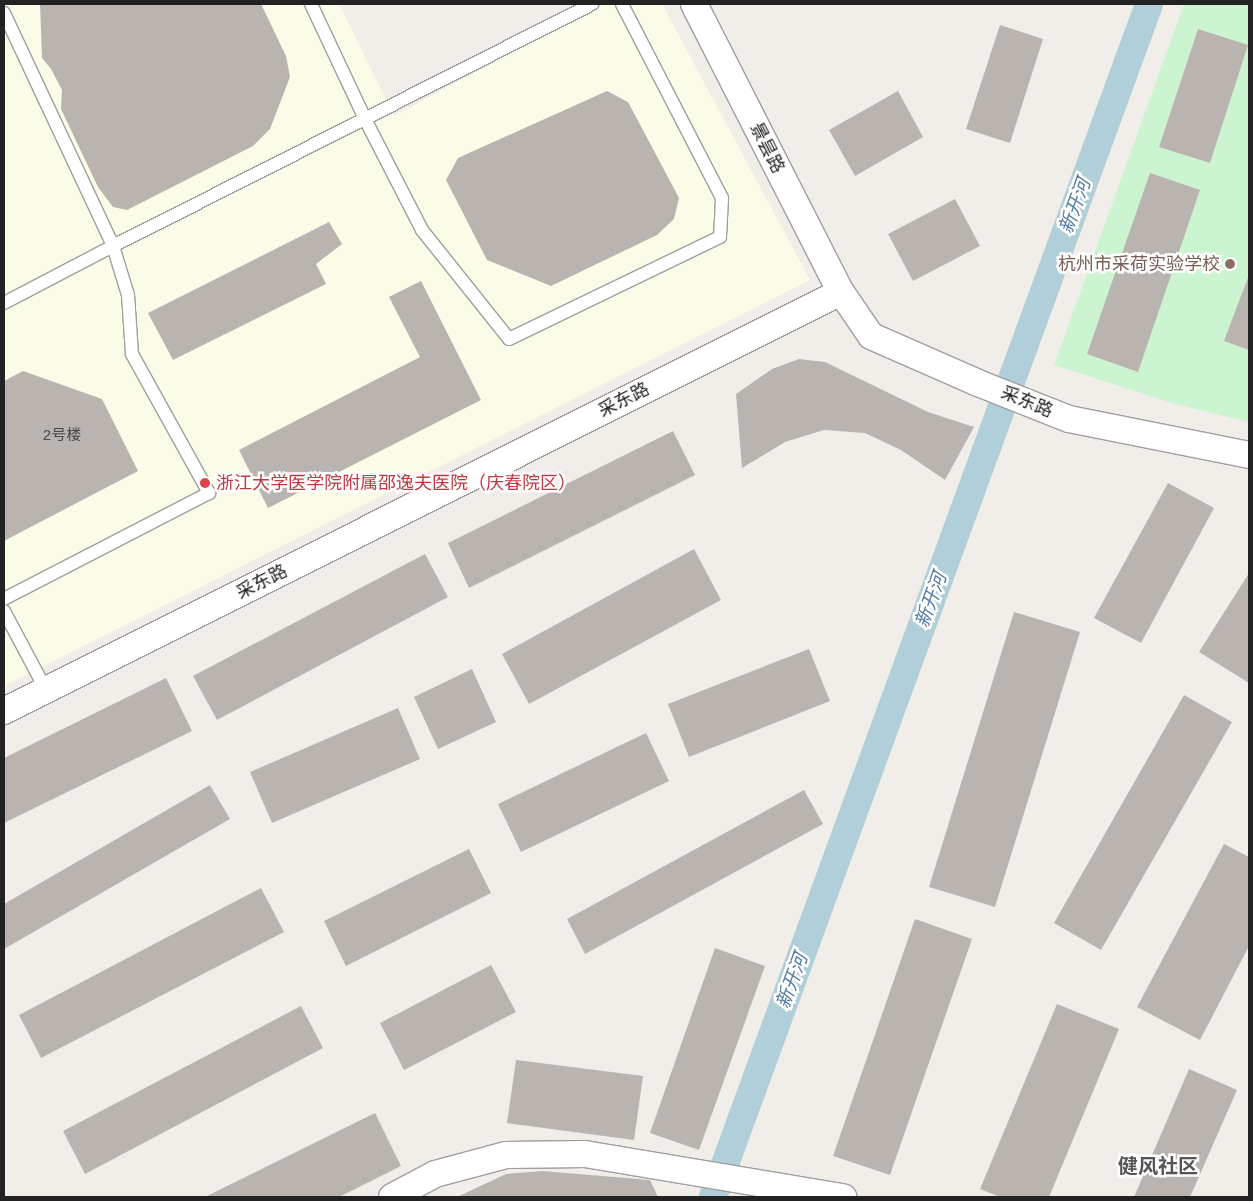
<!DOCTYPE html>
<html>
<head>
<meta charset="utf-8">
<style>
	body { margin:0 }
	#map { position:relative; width:1253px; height:1201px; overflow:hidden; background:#f1eeea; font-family:Arial,"Noto Sans SC",sans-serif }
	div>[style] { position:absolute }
	.education>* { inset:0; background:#fbfce7 }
	.park>* { inset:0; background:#cdf4d1 }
	.canal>* { height:28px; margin:-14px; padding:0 14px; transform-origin:14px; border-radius:14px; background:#b0cfd8 }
	.building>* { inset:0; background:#bab4b0 }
	.roads { filter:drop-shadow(1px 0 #9f9f9f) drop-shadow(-1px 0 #9f9f9f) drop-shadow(0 1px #9f9f9f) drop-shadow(0 -1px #9f9f9f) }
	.service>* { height:12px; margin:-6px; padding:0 6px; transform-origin:6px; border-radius:6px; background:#fff }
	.minor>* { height:26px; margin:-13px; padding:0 13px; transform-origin:13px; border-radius:13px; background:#fff }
	.dots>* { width:14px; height:14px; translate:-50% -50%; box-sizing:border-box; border:2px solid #fff; border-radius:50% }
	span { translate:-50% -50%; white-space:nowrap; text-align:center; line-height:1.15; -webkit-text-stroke:5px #fff; paint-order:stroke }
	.number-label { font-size:15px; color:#484646 }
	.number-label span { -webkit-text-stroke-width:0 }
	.street-label { font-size:18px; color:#222 }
	.education-label { font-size:18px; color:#785e54 }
	.right { translate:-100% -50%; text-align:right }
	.health-label { font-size:18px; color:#be3a42 }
	.left { translate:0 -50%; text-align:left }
	.water-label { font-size:19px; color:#55799f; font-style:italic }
	.quarter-label { font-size:20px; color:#555; font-weight:700 }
	.frame { position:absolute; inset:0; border:5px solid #222; pointer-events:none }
</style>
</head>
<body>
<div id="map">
	<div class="education">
		<div style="clip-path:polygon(4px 4px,339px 4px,394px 116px,602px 4px,662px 4px,810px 280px,4px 686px)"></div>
	</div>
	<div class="park">
		<div style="clip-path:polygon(1184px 4px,1249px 4px,1249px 422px,1175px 404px,1054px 365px)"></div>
	</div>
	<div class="canal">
		<div style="left:713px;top:1197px;width:1270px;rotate:-69.92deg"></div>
	</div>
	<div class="building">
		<div style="clip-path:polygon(40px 4px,261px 4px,286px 56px,290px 77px,270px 129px,253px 146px,127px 210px,113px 207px,98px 187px,61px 109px,62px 90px,51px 69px,42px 58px)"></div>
		<div style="clip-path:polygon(1000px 25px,1043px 39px,1010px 143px,966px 129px)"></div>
		<div style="clip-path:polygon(1198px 29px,1248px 45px,1210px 163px,1159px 147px)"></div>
		<div style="clip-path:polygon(607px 91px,628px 102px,679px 198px,674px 219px,657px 235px,551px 286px,487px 260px,446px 180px,458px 158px)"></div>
		<div style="clip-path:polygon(898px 91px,923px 137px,855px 176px,829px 130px)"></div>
		<div style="clip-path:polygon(1150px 173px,1200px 190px,1138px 372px,1087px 354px)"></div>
		<div style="clip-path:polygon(955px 199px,980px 246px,913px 281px,888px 234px)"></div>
		<div style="clip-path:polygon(329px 222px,342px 244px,316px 264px,326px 284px,173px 360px,148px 313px)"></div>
		<div style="clip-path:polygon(1249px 275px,1249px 350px,1224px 341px)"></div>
		<div style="clip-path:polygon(421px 281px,481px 400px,268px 508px,239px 450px,420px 357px,389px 297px)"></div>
		<div style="clip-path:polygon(799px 359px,825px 362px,928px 412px,974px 427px,945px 480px,901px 450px,865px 433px,824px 430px,785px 442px,742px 468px,736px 394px,772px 369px)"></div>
		<div style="clip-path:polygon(23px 371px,102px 399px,138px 471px,4px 541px,4px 381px)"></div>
		<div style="clip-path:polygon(673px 431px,695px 475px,469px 588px,448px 543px)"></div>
		<div style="clip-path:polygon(1168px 483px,1214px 508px,1141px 643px,1094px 618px)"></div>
		<div style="clip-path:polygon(694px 549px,721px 600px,529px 704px,502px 654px)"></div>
		<div style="clip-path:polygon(425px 554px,448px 597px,217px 720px,193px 676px)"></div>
		<div style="clip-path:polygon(1249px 573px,1249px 683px,1199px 652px)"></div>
		<div style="clip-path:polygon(1014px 612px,1080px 632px,995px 907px,929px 887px)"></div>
		<div style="clip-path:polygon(809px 649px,830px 701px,689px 757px,668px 704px)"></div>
		<div style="clip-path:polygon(472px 669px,496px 722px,438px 749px,414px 697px)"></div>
		<div style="clip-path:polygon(166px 678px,192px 731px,4px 823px,4px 758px)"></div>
		<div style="clip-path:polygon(1184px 695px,1232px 722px,1101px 950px,1054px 923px)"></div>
		<div style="clip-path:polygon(398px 708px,420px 759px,272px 823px,250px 772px)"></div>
		<div style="clip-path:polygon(646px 733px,669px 781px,521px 852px,498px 804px)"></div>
		<div style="clip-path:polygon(210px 785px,230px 819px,4px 949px,4px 904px)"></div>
		<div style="clip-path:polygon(804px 790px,823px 824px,585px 954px,567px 919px)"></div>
		<div style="clip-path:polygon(1224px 844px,1249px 857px,1249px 946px,1200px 1040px,1137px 1007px)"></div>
		<div style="clip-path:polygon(469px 849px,491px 893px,346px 966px,324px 921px)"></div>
		<div style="clip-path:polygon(261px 888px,284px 932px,41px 1058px,19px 1015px)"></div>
		<div style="clip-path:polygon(915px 919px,972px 939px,890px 1175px,833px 1156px)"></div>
		<div style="clip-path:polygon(715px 948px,765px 966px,699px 1150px,650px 1133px)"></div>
		<div style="clip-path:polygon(491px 965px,516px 1012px,404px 1070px,380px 1023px)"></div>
		<div style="clip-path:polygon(1057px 1004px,1119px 1029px,1049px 1197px,1000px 1197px,980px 1189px)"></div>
		<div style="clip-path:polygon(301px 1006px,323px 1048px,85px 1174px,63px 1131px)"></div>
		<div style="clip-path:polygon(516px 1060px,643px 1076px,634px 1140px,507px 1123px)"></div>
		<div style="clip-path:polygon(1189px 1069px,1237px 1090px,1190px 1197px,1134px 1197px)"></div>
		<div style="clip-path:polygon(375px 1113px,401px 1166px,339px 1197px,205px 1197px)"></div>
		<div style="clip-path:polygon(542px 1171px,650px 1180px,658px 1197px,457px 1197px,506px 1174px)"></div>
	</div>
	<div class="roads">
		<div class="service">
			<div style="left:311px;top:4px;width:127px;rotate:64.8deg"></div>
			<div style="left:365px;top:119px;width:125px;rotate:62.8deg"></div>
			<div style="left:422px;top:230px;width:139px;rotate:51.4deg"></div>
			<div style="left:509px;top:339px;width:234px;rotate:-25.8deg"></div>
			<div style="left:720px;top:237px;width:39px;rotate:-87deg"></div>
			<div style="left:722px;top:198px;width:218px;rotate:-117.3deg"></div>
			<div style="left:4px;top:13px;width:257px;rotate:64.9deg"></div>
			<div style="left:113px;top:246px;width:51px;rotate:73deg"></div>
			<div style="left:128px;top:295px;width:59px;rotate:86.1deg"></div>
			<div style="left:132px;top:354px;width:159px;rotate:61deg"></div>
			<div style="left:209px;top:493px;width:231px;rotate:152.7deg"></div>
			<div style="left:4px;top:303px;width:123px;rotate:-27.6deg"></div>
			<div style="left:113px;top:246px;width:537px;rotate:-26.8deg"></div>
			<div style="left:4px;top:611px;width:89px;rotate:62deg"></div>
		</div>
		<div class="minor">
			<div style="left:694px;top:4px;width:323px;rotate:63deg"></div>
			<div style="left:841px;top:292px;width:53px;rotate:55.7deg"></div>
			<div style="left:871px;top:336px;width:117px;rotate:23.7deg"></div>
			<div style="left:978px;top:383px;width:98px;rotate:21.6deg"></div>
			<div style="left:1069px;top:419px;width:184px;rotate:11.3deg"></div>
			<div style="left:4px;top:711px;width:936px;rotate:-26.59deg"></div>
			<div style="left:392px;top:1197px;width:49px;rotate:-28.1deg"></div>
			<div style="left:435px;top:1174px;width:73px;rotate:-15deg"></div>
			<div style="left:506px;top:1155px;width:79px;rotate:-0.7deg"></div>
			<div style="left:585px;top:1154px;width:262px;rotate:9.5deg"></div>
		</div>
	</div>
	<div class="dots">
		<div style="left:1230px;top:264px;background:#8d6e63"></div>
		<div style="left:205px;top:483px;background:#e0444e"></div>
	</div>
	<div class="number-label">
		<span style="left:62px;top:435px">2号楼</span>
	</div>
	<div class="street-label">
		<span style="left:767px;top:148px;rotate:63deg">景昙路</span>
		<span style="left:624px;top:400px;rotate:-27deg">采东路</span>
		<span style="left:1027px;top:402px;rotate:22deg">采东路</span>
		<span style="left:262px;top:582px;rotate:-27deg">采东路</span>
	</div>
	<div class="education-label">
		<span class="right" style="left:1220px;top:264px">杭州市采荷实验学校</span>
	</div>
	<div class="health-label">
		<span class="left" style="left:216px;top:483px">浙江大学医学院附属邵逸夫医院（庆春院区）</span>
	</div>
	<div class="water-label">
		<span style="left:1075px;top:206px;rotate:-70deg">新开河</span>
		<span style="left:931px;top:600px;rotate:-70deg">新开河</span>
		<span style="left:792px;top:981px;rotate:-70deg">新开河</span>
	</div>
	<div class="quarter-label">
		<span style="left:1158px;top:1166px">健风社区</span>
	</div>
	<div class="frame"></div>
</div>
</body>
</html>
